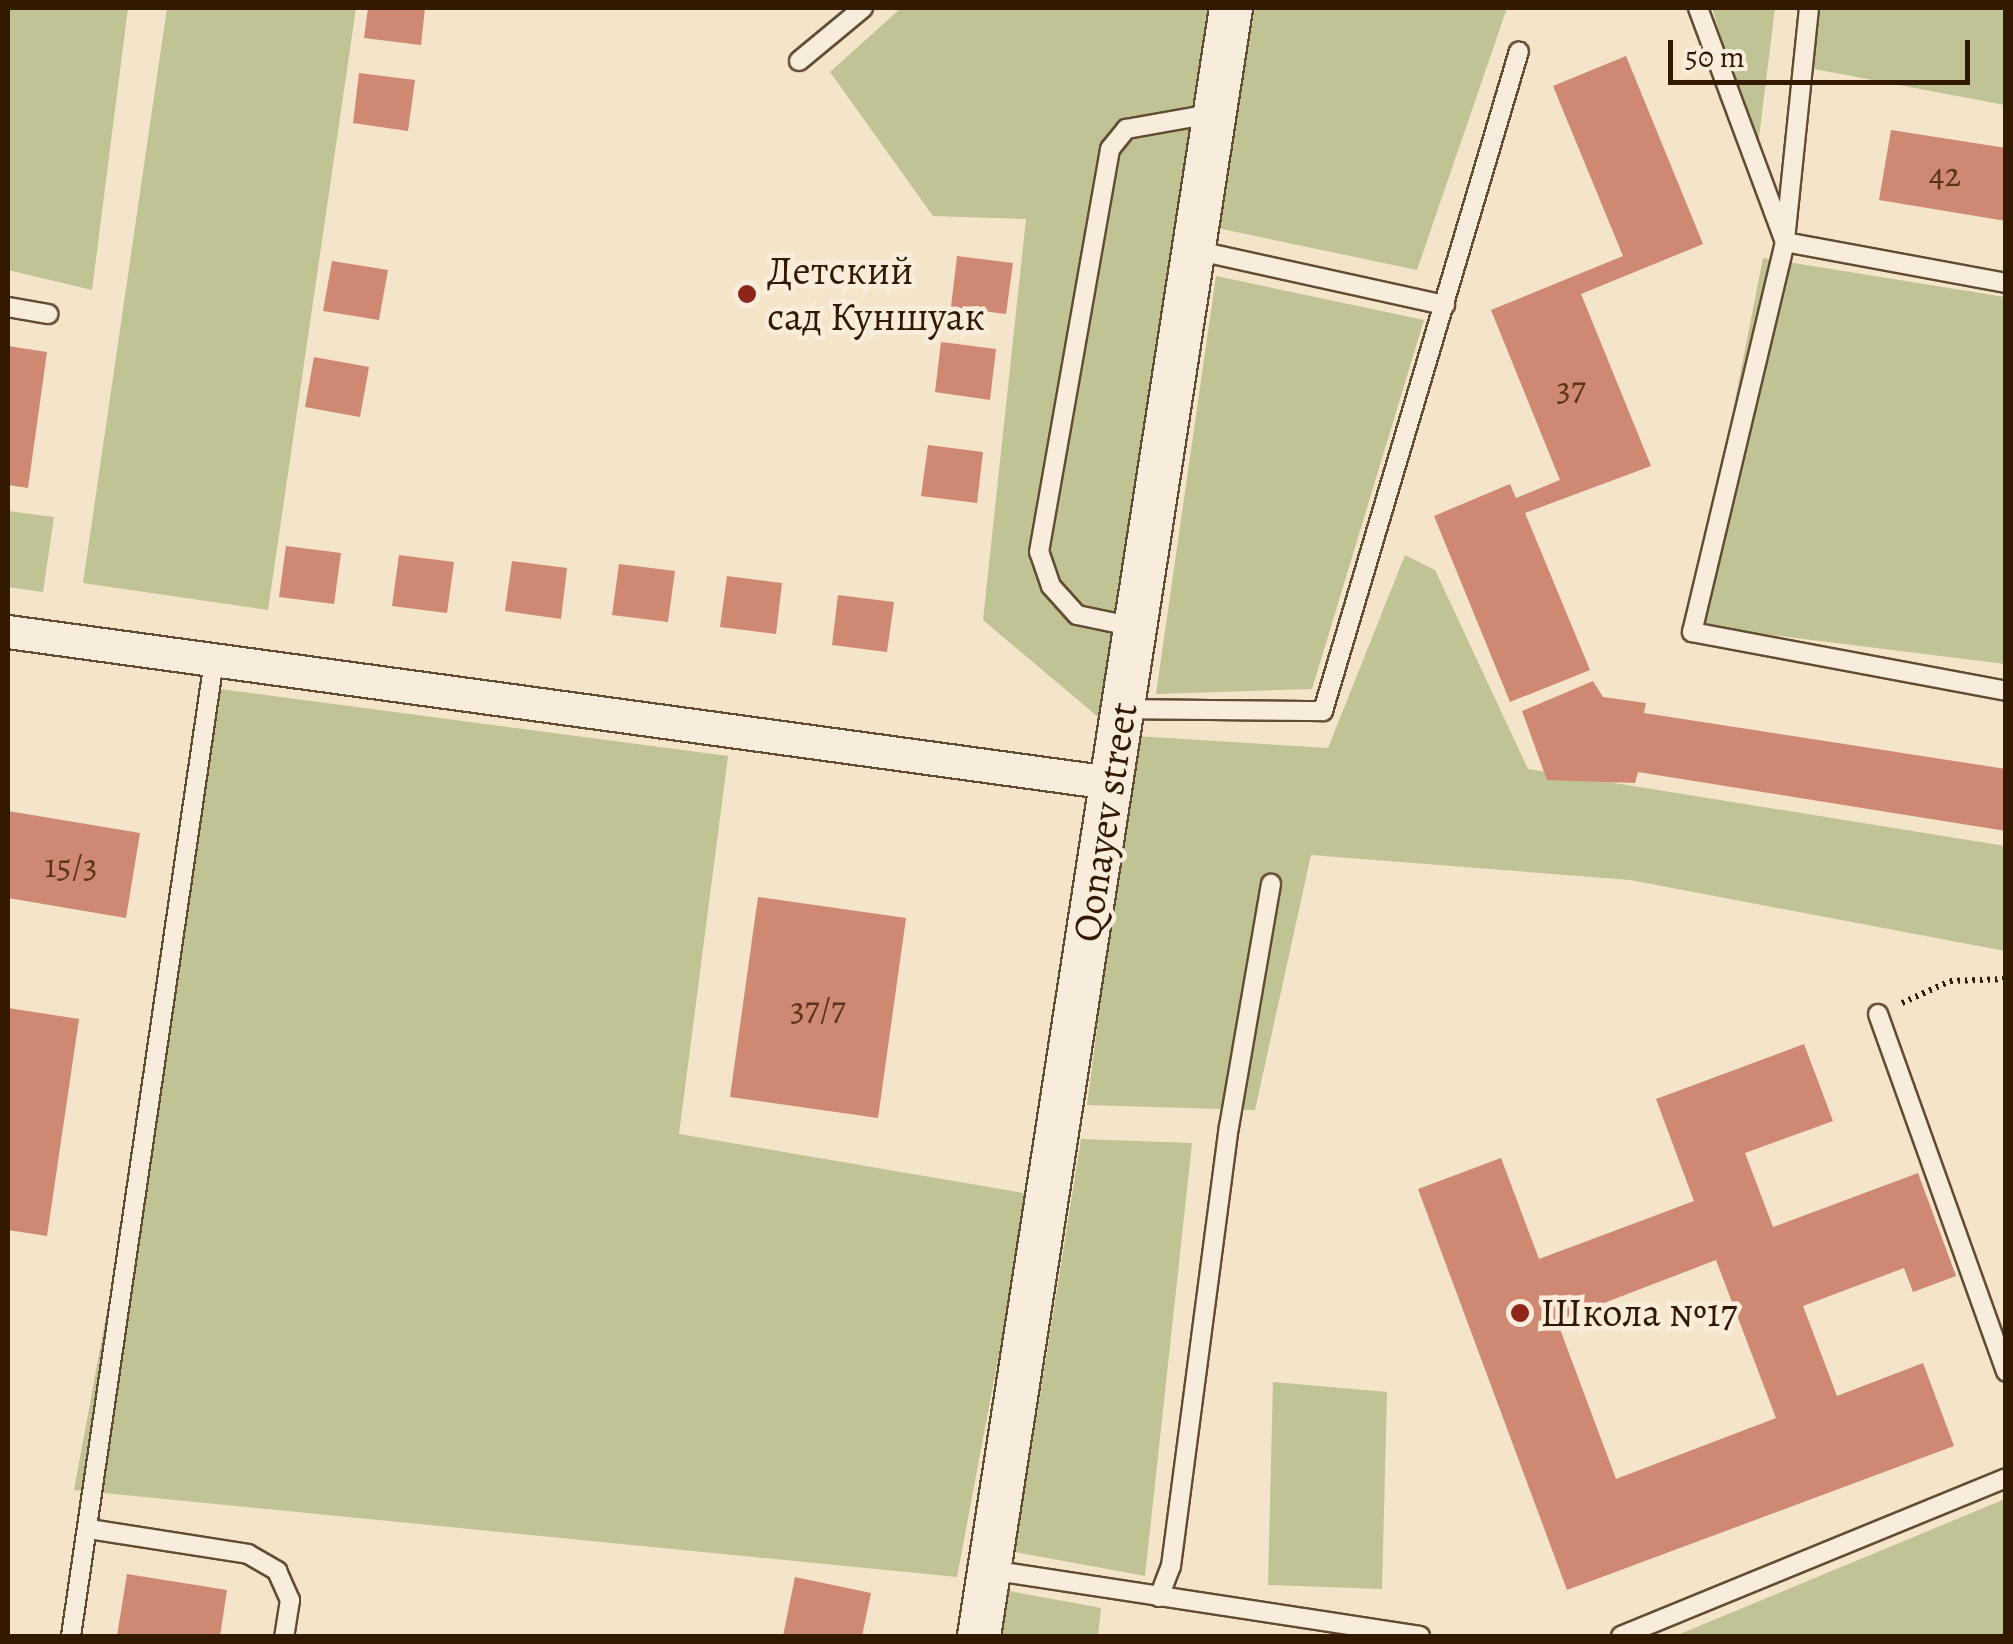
<!DOCTYPE html>
<html>
<head>
<meta charset="utf-8">
<style>
	body { margin:0 }
	#map { position:relative; width:2013px; height:1644px; overflow:hidden; background:#f4e4c9; font-family:Alegreya,serif }
	div>[style] { position:absolute }
	.green>* { inset:0; background:#c0c393 }
	.building>* { inset:0; background:#cf8871 }
	.path>* { height:6px; margin-top:-3px; transform-origin:0; background:repeating-linear-gradient(90deg,#321900 0 2.5px,transparent 0 7.5px) }
	.roads { filter:drop-shadow(2px 0 #624c32) drop-shadow(-2px 0 #624c32) drop-shadow(0 2px #624c32) drop-shadow(0 -2px #624c32) }
	.service>* { height:18px; margin:-9px; padding:0 9px; transform-origin:9px; border-radius:9px; background:#f8eddc }
	.minor>* { height:32px; margin:-16px; padding:0 16px; transform-origin:16px; border-radius:16px; background:#f8eddc }
	.tertiary>* { height:42px; margin:-21px; padding:0 21px; transform-origin:21px; border-radius:21px; background:#f8eddc }
	.dots>* { width:28px; height:28px; translate:-50% -50%; box-sizing:border-box; border:5px solid #f8eddc; border-radius:50% }
	span { translate:-50% -50%; white-space:nowrap; text-align:center; line-height:1.15; -webkit-text-stroke:9px #f8eddc; paint-order:stroke }
	.number-label { font-size:35px; color:#59351c }
	.number-label span { -webkit-text-stroke-width:0 }
	.poi-label { font-size:40px; color:#321900 }
	.left { translate:0 -50%; text-align:left }
	.street-label { font-size:40px; color:#321900 }
	.frame { position:absolute; inset:0; border:10px solid #321900; pointer-events:none }
	.scale { position:absolute; left:1668px; top:40px; width:302px; height:45px; box-sizing:border-box; border:5px solid #321900; border-top:0; padding-left:12px; font-size:30px; line-height:35px; white-space:nowrap; color:#321900; -webkit-text-stroke:8px #f8eddc; paint-order:stroke }
</style>
</head>
<body>
<div id="map">
	<div class="green">
		<div style="clip-path:polygon(8px 8px,128px 8px,92px 290px,8px 270px)"></div>
		<div style="clip-path:polygon(167px 8px,356px 8px,268px 610px,83px 583px)"></div>
		<div style="clip-path:polygon(901px 8px,1214px 8px,1104px 722px,983px 620px,1026px 219px,933px 216px,830px 72px)"></div>
		<div style="clip-path:polygon(1255px 8px,1507px 8px,1417px 270px,1217px 228px)"></div>
		<div style="clip-path:polygon(1712px 8px,1775px 8px,1757px 153px)"></div>
		<div style="clip-path:polygon(1818px 8px,2005px 8px,2005px 105px,1809px 68px)"></div>
		<div style="clip-path:polygon(1763px 258px,2005px 297px,2005px 664px,1691px 625px)"></div>
		<div style="clip-path:polygon(1216px 276px,1424px 320px,1312px 689px,1156px 694px)"></div>
		<div style="clip-path:polygon(8px 511px,54px 517px,43px 592px,8px 587px)"></div>
		<div style="clip-path:polygon(1405px 555px,1435px 570px,1528px 769px,2005px 846px,2005px 951px,1630px 880px,1311px 855px,1255px 1110px,1087px 1105px,1135px 736px,1328px 748px)"></div>
		<div style="clip-path:polygon(204px 687px,728px 756px,679px 1134px,1029px 1194px,957px 1577px,74px 1490px,216px 721px)"></div>
		<div style="clip-path:polygon(1081px 1139px,1192px 1143px,1145px 1576px,1015px 1552px)"></div>
		<div style="clip-path:polygon(1273px 1382px,1387px 1392px,1382px 1589px,1268px 1585px)"></div>
		<div style="clip-path:polygon(2005px 1499px,2005px 1636px,1675px 1636px)"></div>
		<div style="clip-path:polygon(1004px 1590px,1101px 1608px,1098px 1636px,999px 1636px)"></div>
	</div>
	<div class="building">
		<div style="clip-path:polygon(368px 8px,425px 8px,421px 45px,364px 38px)"></div>
		<div style="clip-path:polygon(1626px 56px,1703px 244px,1581px 294px,1651px 466px,1525px 513px,1590px 670px,1510px 702px,1434px 516px,1510px 484px,1516px 498px,1560px 480px,1491px 310px,1623px 256px,1553px 86px)"></div>
		<div style="clip-path:polygon(359px 73px,415px 80px,408px 131px,353px 123px)"></div>
		<div style="clip-path:polygon(1891px 130px,2006px 148px,2006px 221px,1879px 200px)"></div>
		<div style="clip-path:polygon(957px 256px,1013px 263px,1006px 314px,951px 307px)"></div>
		<div style="clip-path:polygon(332px 261px,388px 270px,379px 320px,323px 311px)"></div>
		<div style="clip-path:polygon(941px 342px,996px 349px,990px 400px,935px 392px)"></div>
		<div style="clip-path:polygon(8px 346px,47px 352px,28px 488px,8px 485px)"></div>
		<div style="clip-path:polygon(314px 357px,369px 367px,360px 417px,305px 407px)"></div>
		<div style="clip-path:polygon(928px 445px,983px 452px,977px 503px,921px 496px)"></div>
		<div style="clip-path:polygon(286px 546px,341px 553px,334px 604px,279px 597px)"></div>
		<div style="clip-path:polygon(399px 555px,454px 562px,447px 613px,392px 606px)"></div>
		<div style="clip-path:polygon(512px 561px,567px 568px,561px 619px,505px 611px)"></div>
		<div style="clip-path:polygon(619px 564px,675px 571px,668px 622px,612px 615px)"></div>
		<div style="clip-path:polygon(727px 576px,782px 583px,776px 634px,720px 627px)"></div>
		<div style="clip-path:polygon(838px 595px,894px 602px,887px 652px,832px 645px)"></div>
		<div style="clip-path:polygon(1593px 681px,1603px 697px,1646px 703px,1644px 713px,2006px 769px,2006px 831px,1638px 772px,1635px 783px,1547px 780px,1522px 711px)"></div>
		<div style="clip-path:polygon(8px 811px,140px 833px,126px 918px,8px 898px)"></div>
		<div style="clip-path:polygon(758px 897px,906px 918px,878px 1118px,730px 1097px)"></div>
		<div style="clip-path:polygon(8px 1008px,79px 1019px,47px 1236px,8px 1230px)"></div>
		<div style="clip-path:polygon(evenodd,1804px 1044px,1833px 1121px,1745px 1153px,1773px 1227px,1918px 1173px,1956px 1276px,1913px 1292px,1904px 1268px,1803px 1306px,1837px 1396px,1923px 1363px,1954px 1446px,1567px 1590px,1418px 1189px,1501px 1158px,1539px 1259px,1694px 1201px,1656px 1099px,1804px 1044px,1716px 1260px,1776px 1418px,1616px 1479px,1557px 1321px,1716px 1260px)"></div>
		<div style="clip-path:polygon(127px 1574px,227px 1590px,220px 1636px,117px 1636px)"></div>
		<div style="clip-path:polygon(795px 1577px,871px 1593px,862px 1636px,783px 1636px)"></div>
	</div>
	<div class="path">
		<div style="left:1902px;top:1003px;width:53px;rotate:-24.6deg"></div>
		<div style="left:1950px;top:981px;width:56px;rotate:-2deg"></div>
	</div>
	<div class="roads">
		<div class="service">
			<div style="left:1698px;top:8px;width:250px;rotate:69.6deg"></div>
			<div style="left:1785px;top:242px;width:225px;rotate:10.5deg"></div>
			<div style="left:1809px;top:8px;width:235px;rotate:95.9deg"></div>
			<div style="left:1785px;top:242px;width:401px;rotate:103.4deg"></div>
			<div style="left:1692px;top:632px;width:319px;rotate:10.6deg"></div>
			<div style="left:799px;top:61px;width:83px;rotate:-39.6deg"></div>
			<div style="left:1194px;top:250px;width:257px;rotate:12.4deg"></div>
			<div style="left:8px;top:307px;width:41px;rotate:9.9deg"></div>
			<div style="left:1135px;top:627px;width:59px;rotate:-168.3deg"></div>
			<div style="left:1077px;top:615px;width:39px;rotate:-132deg"></div>
			<div style="left:1051px;top:586px;width:36px;rotate:-109deg"></div>
			<div style="left:1039px;top:552px;width:409px;rotate:-80deg"></div>
			<div style="left:1110px;top:149px;width:26px;rotate:-51deg"></div>
			<div style="left:1126px;top:129px;width:92px;rotate:-10deg"></div>
			<div style="left:1122px;top:709px;width:201px;rotate:0.6deg"></div>
			<div style="left:1323px;top:711px;width:688px;rotate:-73.46deg"></div>
			<div style="left:1878px;top:1014px;width:380px;rotate:70.3deg"></div>
			<div style="left:89px;top:1529px;width:161px;rotate:8.9deg"></div>
			<div style="left:248px;top:1554px;width:34px;rotate:30deg"></div>
			<div style="left:277px;top:1571px;width:32px;rotate:66deg"></div>
			<div style="left:290px;top:1600px;width:36px;rotate:99deg"></div>
			<div style="left:990px;top:1570px;width:435px;rotate:8.7deg"></div>
			<div style="left:1159px;top:1597px;width:33px;rotate:-69deg"></div>
			<div style="left:1171px;top:1566px;width:443px;rotate:-82.5deg"></div>
			<div style="left:1229px;top:1127px;width:247px;rotate:-80.2deg"></div>
			<div style="left:71px;top:1636px;width:986px;rotate:-81.66deg"></div>
			<div style="left:1621px;top:1636px;width:416px;rotate:-22.3deg"></div>
		</div>
		<div class="minor">
			<div style="left:8px;top:632px;width:1113px;rotate:7.8deg"></div>
		</div>
		<div class="tertiary">
			<div style="left:979px;top:1636px;width:1647px;rotate:-81.2deg"></div>
		</div>
	</div>
	<div class="dots">
		<div style="left:747px;top:294px;background:#8f2418"></div>
		<div style="left:1520px;top:1313px;background:#8f2418"></div>
	</div>
	<div class="number-label">
		<span style="left:1945px;top:174px">42</span>
		<span style="left:1571px;top:388px">37</span>
		<span style="left:71px;top:865px">15/3</span>
		<span style="left:818px;top:1008px">37/7</span>
	</div>
	<div class="poi-label">
		<span class="left" style="left:767px;top:294px">Детский<br>сад Куншуак</span>
		<span class="left" style="left:1540px;top:1313px">Школа №17</span>
	</div>
	<div class="street-label">
		<span style="left:1105px;top:822px;rotate:-81deg">Qonayev street</span>
	</div>
	<div class="frame"></div>
	<div class="scale">50 m</div>
</div>
</body>
</html>
